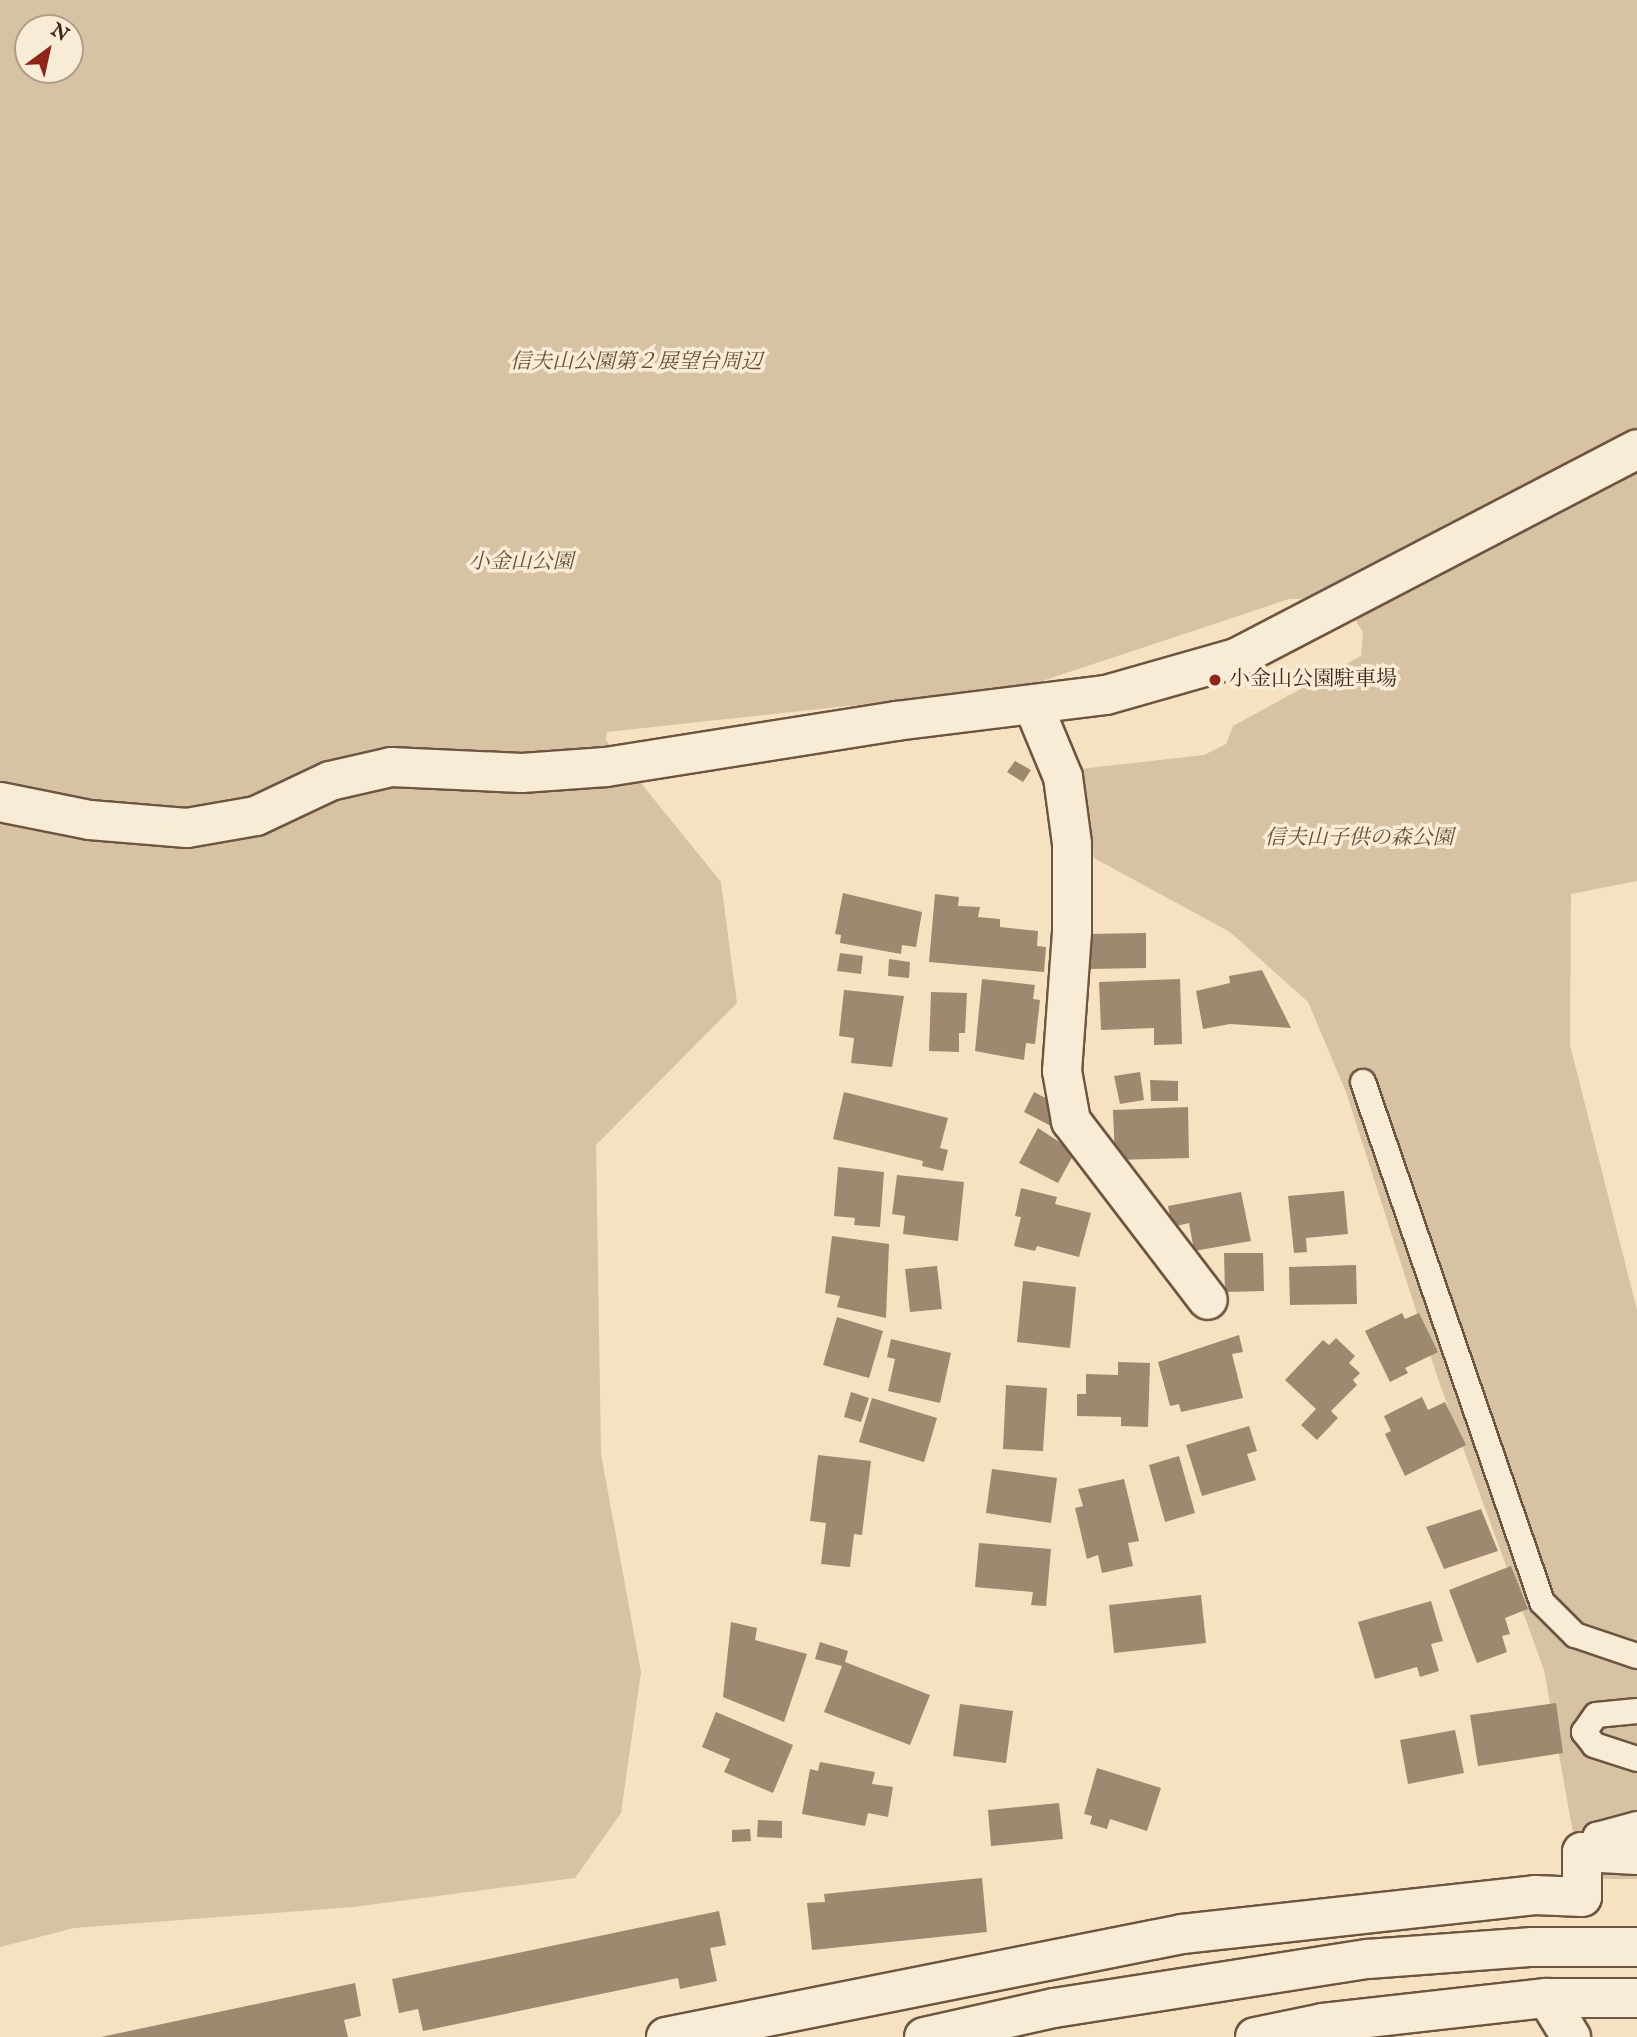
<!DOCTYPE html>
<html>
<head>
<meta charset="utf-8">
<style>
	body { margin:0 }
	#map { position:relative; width:1637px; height:2037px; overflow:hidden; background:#f6e2c0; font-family:"IM FELL English","Noto Serif JP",serif }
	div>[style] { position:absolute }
	.green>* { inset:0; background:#d7c2a3 }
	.building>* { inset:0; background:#9e886f }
	.roads { filter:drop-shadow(2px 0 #6d5541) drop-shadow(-2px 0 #6d5541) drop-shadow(0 2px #6d5541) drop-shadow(0 -2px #6d5541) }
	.lane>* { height:24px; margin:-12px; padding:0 12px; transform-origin:12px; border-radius:12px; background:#f9ecd6 }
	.street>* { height:38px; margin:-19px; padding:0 19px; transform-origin:19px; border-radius:19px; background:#f9ecd6 }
	.secondary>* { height:38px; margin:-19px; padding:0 19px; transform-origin:19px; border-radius:19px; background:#f9ecd6 }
	.dots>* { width:19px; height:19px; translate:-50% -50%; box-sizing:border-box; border:4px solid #f9ecd6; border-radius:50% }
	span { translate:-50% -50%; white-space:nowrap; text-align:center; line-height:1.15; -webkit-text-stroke:7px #f9ecd6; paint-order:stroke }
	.park-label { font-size:21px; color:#654d3a; font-style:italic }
	.poi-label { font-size:21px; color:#3f2617 }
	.left { translate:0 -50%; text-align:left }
	.north { position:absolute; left:14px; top:14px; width:70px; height:70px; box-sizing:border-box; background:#f9ecd6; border:2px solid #af9d8a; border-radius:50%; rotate:33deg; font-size:19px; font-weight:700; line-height:28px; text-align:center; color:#3f2617 }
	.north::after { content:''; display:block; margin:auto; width:24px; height:32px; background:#8f2418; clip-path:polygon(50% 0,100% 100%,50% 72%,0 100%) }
</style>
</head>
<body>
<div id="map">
	<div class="green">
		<div style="clip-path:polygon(evenodd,0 0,1637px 0,1637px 881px,1571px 894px,1570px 1045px,1637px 1310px,1637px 1879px,1570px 1879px,1573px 1833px,1544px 1670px,1438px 1379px,1346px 1092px,1308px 1002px,1230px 932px,1094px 858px,1080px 769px,1204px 755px,1226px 744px,1233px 726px,1361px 656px,1363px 632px,1341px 598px,1289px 599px,1024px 687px,607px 732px,606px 740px,721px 882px,737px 1003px,596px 1145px,601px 1454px,641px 1672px,621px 1813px,575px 1878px,353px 1907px,74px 1928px,0 1947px,0 0,28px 28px,70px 28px,70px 70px,28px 70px,28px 28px)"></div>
	</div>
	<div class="building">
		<div style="clip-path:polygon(1015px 761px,1031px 770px,1023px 782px,1007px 772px)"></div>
		<div style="clip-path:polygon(843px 893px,922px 912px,916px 947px,902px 945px,901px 954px,840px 943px,841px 935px,835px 934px)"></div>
		<div style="clip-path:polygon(935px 894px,959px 897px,958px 906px,980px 907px,978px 917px,1000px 919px,1000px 927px,1038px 931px,1037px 946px,1046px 947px,1044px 972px,929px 962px)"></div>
		<div style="clip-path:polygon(1146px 933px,1146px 968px,1088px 969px,1087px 934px)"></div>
		<div style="clip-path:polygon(840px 953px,863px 956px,861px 974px,837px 971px)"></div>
		<div style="clip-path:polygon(889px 959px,910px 962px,909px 978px,888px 976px)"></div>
		<div style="clip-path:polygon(1262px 970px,1291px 1028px,1230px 1024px,1203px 1029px,1196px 991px,1230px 983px,1229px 976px)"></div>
		<div style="clip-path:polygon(982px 979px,1035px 985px,1033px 999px,1040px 1000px,1035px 1044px,1026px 1043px,1024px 1060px,975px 1051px)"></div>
		<div style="clip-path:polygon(1180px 979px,1182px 1044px,1154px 1045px,1154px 1028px,1101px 1030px,1099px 982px)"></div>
		<div style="clip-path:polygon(844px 990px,904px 996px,892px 1067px,851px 1063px,854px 1038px,839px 1036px)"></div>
		<div style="clip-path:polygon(931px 992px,967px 993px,965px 1033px,959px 1033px,959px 1052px,929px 1051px)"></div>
		<div style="clip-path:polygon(1140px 1072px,1144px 1100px,1120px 1104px,1114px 1076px)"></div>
		<div style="clip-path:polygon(1150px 1080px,1178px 1081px,1178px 1101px,1151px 1101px)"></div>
		<div style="clip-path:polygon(844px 1092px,948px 1118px,940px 1148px,948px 1150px,943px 1171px,922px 1166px,923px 1161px,833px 1139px)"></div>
		<div style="clip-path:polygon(1034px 1092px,1061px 1106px,1051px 1126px,1024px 1112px)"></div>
		<div style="clip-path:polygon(1188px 1107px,1189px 1158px,1115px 1160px,1113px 1110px)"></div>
		<div style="clip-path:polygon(1038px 1128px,1075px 1152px,1058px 1183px,1019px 1163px)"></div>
		<div style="clip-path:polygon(838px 1167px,884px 1172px,880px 1227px,854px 1225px,855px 1218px,834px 1216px)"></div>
		<div style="clip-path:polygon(897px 1175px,964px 1182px,958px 1241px,903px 1234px,905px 1216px,892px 1214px)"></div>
		<div style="clip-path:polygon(1021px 1188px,1057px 1197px,1055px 1204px,1091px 1213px,1079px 1257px,1037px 1246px,1035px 1251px,1014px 1246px,1021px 1217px,1015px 1216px)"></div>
		<div style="clip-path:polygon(1344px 1191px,1348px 1234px,1306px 1238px,1307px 1252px,1294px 1253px,1288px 1196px)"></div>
		<div style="clip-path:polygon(1241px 1192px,1251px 1241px,1194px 1251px,1189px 1223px,1172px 1227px,1168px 1206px)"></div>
		<div style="clip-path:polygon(832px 1236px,889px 1244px,886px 1318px,837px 1307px,840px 1296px,825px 1293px)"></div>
		<div style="clip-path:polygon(1224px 1253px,1263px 1253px,1264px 1291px,1225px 1292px)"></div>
		<div style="clip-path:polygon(1356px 1265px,1357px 1304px,1290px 1305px,1289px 1267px)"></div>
		<div style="clip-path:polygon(937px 1266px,942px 1309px,910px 1312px,905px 1269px)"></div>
		<div style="clip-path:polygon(1023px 1281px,1076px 1287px,1070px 1348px,1017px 1342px)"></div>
		<div style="clip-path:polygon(1402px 1313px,1405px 1319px,1419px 1313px,1438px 1352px,1405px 1368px,1408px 1373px,1390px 1382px,1365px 1331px)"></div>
		<div style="clip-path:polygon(837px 1317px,883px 1331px,869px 1378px,823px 1365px)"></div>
		<div style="clip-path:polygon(1239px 1335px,1243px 1352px,1232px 1354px,1243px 1398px,1181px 1412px,1179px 1404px,1170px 1406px,1158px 1362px)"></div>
		<div style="clip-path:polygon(1336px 1338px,1355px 1356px,1349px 1363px,1360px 1373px,1353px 1380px,1357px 1385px,1331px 1411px,1338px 1418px,1317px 1440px,1301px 1425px,1316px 1409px,1285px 1380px,1323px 1340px,1329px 1345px)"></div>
		<div style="clip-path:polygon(891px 1339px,951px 1353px,940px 1403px,888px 1391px,895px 1359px,887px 1357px)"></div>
		<div style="clip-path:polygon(1118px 1362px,1150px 1363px,1148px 1427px,1121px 1426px,1121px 1417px,1077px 1416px,1077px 1394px,1086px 1394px,1086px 1374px,1118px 1375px)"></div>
		<div style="clip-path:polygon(1006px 1385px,1047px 1388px,1043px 1451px,1003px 1449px)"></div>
		<div style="clip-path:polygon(851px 1392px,869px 1398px,861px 1422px,844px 1417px)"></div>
		<div style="clip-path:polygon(1422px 1397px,1428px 1410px,1445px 1402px,1466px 1445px,1405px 1476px,1385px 1434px,1391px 1431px,1384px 1416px)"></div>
		<div style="clip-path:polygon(872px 1398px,937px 1418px,924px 1462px,859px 1442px)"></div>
		<div style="clip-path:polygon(1249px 1426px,1257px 1451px,1247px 1454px,1256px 1480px,1202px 1496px,1186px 1445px)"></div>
		<div style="clip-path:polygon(818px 1455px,871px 1461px,862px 1535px,854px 1534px,850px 1567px,821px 1564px,826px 1523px,810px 1521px)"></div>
		<div style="clip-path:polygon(1179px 1456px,1195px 1513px,1165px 1522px,1149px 1465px)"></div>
		<div style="clip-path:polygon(992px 1469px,1057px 1478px,1051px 1523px,986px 1513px)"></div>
		<div style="clip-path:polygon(1124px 1479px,1139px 1541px,1128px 1543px,1133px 1566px,1102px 1573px,1098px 1555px,1087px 1559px,1075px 1508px,1083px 1506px,1078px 1489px)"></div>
		<div style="clip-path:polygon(1481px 1509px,1498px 1551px,1444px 1569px,1426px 1527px)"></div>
		<div style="clip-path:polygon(979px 1543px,1051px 1549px,1046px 1606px,1031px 1605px,1033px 1592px,975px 1587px)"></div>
		<div style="clip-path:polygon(1511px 1566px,1528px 1609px,1505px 1618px,1510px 1634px,1502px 1636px,1507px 1652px,1477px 1663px,1449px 1590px)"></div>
		<div style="clip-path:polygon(1201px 1595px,1206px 1643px,1114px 1653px,1109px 1605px)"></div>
		<div style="clip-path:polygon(1431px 1601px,1443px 1641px,1431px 1644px,1439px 1671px,1420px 1677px,1417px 1667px,1375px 1679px,1358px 1622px)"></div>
		<div style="clip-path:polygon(731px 1622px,757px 1628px,755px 1640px,807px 1654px,784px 1722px,723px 1697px)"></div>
		<div style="clip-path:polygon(820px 1642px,848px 1651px,845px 1662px,930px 1695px,910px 1745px,824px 1712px,842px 1666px,815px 1659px)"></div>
		<div style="clip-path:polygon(1556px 1703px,1563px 1753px,1478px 1766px,1470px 1715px)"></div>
		<div style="clip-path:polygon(960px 1704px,1013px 1711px,1006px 1763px,953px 1756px)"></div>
		<div style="clip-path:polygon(716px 1712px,793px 1745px,773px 1793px,724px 1772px,730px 1759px,702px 1747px)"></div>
		<div style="clip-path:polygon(1455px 1730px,1464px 1773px,1408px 1784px,1400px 1740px)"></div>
		<div style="clip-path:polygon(820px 1762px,875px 1772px,872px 1784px,893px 1787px,888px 1817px,868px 1813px,865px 1826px,802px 1814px,810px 1769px,818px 1771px)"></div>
		<div style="clip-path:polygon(1097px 1768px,1161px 1788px,1147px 1831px,1110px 1819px,1107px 1829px,1090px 1824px,1092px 1816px,1084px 1814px)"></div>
		<div style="clip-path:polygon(1059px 1803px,1063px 1839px,991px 1846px,988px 1810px)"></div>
		<div style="clip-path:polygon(758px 1820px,782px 1821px,782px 1838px,757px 1837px)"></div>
		<div style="clip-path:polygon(750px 1829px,751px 1841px,732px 1842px,732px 1830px)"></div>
		<div style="clip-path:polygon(982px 1878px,987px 1932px,812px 1950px,807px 1903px,825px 1902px,824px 1894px)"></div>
		<div style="clip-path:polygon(719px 1911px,726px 1945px,710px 1948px,717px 1981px,680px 1989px,678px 1978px,423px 2031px,418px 2009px,399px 2013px,392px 1979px)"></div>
		<div style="clip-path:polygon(355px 1983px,361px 2016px,344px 2020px,348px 2037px,101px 2037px)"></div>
	</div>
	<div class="roads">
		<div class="lane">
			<div style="left:1363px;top:1082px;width:550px;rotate:71deg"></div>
			<div style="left:1542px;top:1602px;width:47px;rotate:45deg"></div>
			<div style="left:1575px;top:1635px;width:65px;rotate:18.7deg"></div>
			<div style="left:1637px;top:1711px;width:41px;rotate:174.4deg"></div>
			<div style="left:1596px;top:1715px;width:21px;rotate:125deg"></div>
			<div style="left:1584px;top:1732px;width:16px;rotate:52deg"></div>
			<div style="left:1594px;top:1745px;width:45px;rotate:18deg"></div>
			<div style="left:1586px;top:1861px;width:28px;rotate:-69deg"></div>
			<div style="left:1596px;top:1835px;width:42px;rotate:-15deg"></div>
		</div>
		<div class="street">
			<div style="left:1033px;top:705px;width:78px;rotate:67.4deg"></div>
			<div style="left:1063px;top:777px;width:68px;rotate:82.3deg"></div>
			<div style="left:1072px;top:844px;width:88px;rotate:90deg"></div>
			<div style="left:1072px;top:932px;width:139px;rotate:94.1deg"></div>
			<div style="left:1062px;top:1071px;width:51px;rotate:79.8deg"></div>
			<div style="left:1071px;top:1121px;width:225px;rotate:52.6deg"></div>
			<div style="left:0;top:802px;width:92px;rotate:11.3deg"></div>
			<div style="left:90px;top:820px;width:97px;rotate:4.7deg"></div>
			<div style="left:187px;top:828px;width:70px;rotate:-9.9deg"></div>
			<div style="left:256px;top:816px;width:82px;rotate:-25.3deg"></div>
			<div style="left:330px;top:781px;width:63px;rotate:-12.9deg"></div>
			<div style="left:391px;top:767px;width:131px;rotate:2.6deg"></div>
			<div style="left:522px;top:773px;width:84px;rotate:-4.1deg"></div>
			<div style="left:606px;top:767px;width:294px;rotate:-9deg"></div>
			<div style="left:896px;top:721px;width:212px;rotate:-7.1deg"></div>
			<div style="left:1106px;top:695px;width:135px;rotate:-15.9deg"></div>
			<div style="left:1236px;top:658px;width:452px;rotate:-27.5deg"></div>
			<div style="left:1547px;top:1998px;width:46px;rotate:58.4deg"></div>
			<div style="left:666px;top:2037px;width:526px;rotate:-11.29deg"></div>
			<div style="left:1182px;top:1934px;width:355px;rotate:-6.3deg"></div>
			<div style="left:1535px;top:1895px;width:47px;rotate:2.4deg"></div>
			<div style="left:1582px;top:1897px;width:45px;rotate:-90deg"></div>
			<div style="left:1582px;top:1852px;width:55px;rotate:3.1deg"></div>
		</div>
		<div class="secondary">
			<div style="left:924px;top:2037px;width:133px;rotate:-12.6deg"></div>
			<div style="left:1054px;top:2008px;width:318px;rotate:-8.9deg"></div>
			<div style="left:1368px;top:1959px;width:165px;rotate:-4.2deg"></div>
			<div style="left:1533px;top:1947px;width:104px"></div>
			<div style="left:1255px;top:2037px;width:69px;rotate:-11.6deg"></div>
			<div style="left:1323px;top:2023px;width:225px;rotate:-6.4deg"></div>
			<div style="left:1547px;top:1998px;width:90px"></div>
		</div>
	</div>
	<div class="dots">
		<div style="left:1215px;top:680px;background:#8f2418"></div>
	</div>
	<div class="park-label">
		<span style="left:636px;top:363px">信夫山公園第２展望台周辺</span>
		<span style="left:521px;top:563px">小金山公園</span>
		<span style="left:1359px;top:839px">信夫山子供の森公園</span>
	</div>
	<div class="poi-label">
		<span class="left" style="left:1229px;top:680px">小金山公園駐車場</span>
	</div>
	<div class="north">N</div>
</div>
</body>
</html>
